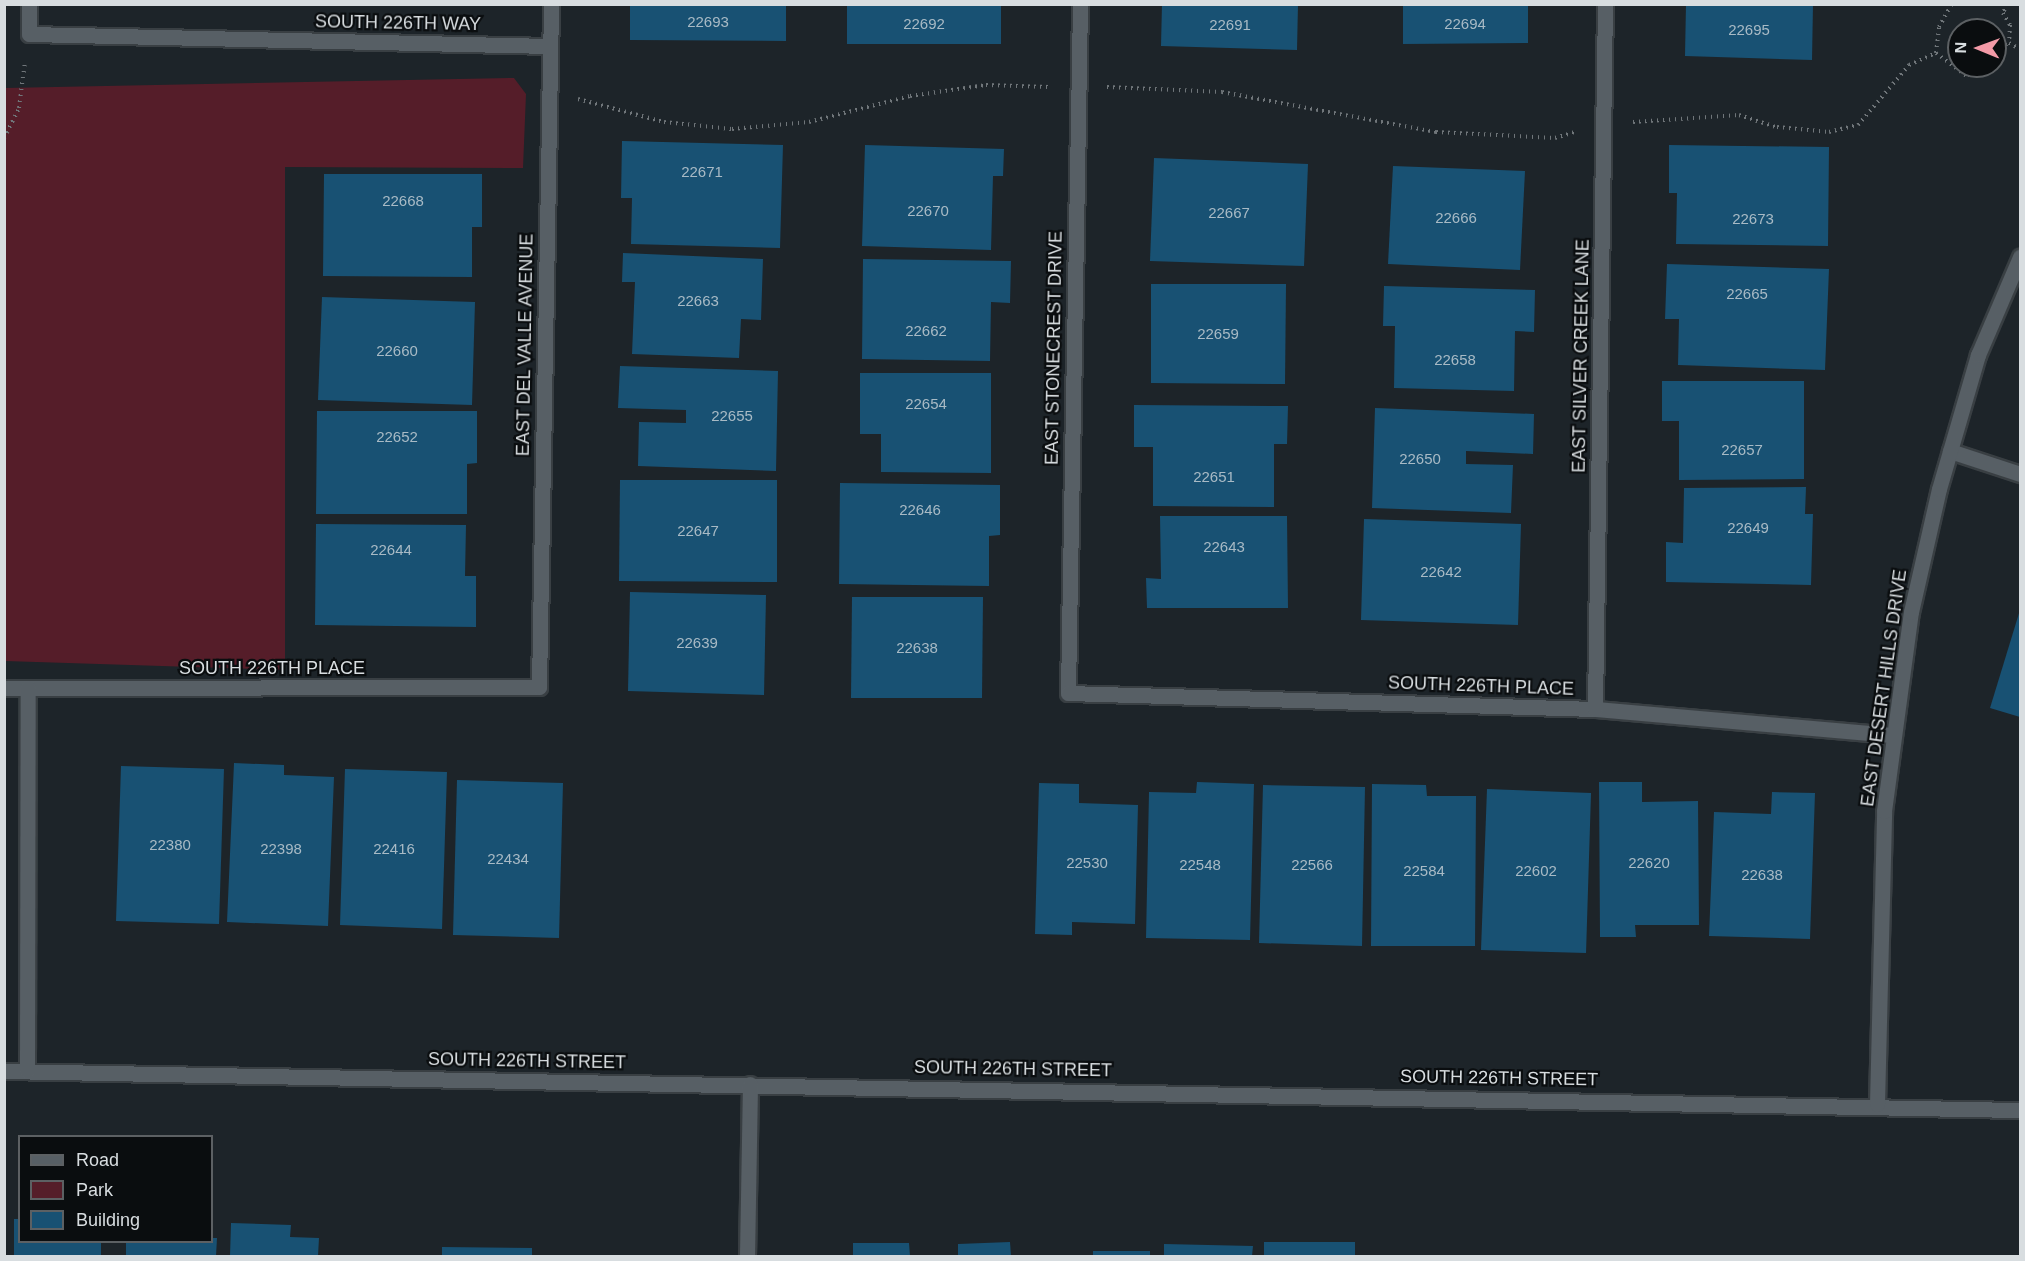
<!DOCTYPE html>
<html>
<head>
<meta charset="utf-8">
<style>
	body { margin:0 }
	#map { position:relative; width:2025px; height:1261px; overflow:hidden; background:#1d2429; font-family:Arial,sans-serif }
	div>[style] { position:absolute }
	.green>* { inset:0; background:#551d29 }
	.building>* { inset:0; background:#185173 }
	.path>* { height:4px; margin-top:-2px; transform-origin:0; background:repeating-linear-gradient(90deg,#70767a 0 1.5px,transparent 0 6px) }
	.roads { filter:drop-shadow(2px 0 #393f43) drop-shadow(-2px 0 #393f43) drop-shadow(0 2px #393f43) drop-shadow(0 -2px #393f43) }
	.minor>* { height:15px; margin:-7.5px; padding:0 7.5px; transform-origin:7.5px; border-radius:7.5px; background:#575f65 }
	span { translate:-50% -50%; white-space:nowrap; text-align:center; line-height:1.15; -webkit-text-stroke:4.5px #0a0d0f; paint-order:stroke }
	.number-label { font-size:15px; color:#a8bac5 }
	.number-label span { -webkit-text-stroke-width:0 }
	.street-label { font-size:18px; color:#d8dde0 }
	.frame { position:absolute; inset:0; border:6px solid #d8dde0; pointer-events:none }
	.legend { position:absolute; left:18px; top:1135px; width:195px; height:108px; box-sizing:border-box; background:#0a0d0f; border:2px solid #5c6063; margin:0; padding:8px 10px; list-style:none; font-size:18px; color:#d8dde0 }
	.legend li { display:flex; align-items:center; gap:12px; height:30px }
	.legend b { width:30px; border:2px solid #5c6063 }
	.north { position:absolute; left:1947px; top:18px; width:60px; height:60px; box-sizing:border-box; background:#0a0d0f; border:2px solid #5c6063; border-radius:50%; rotate:271deg; font-size:16px; font-weight:700; line-height:24px; text-align:center; color:#d8dde0 }
	.north::after { content:''; display:block; margin:auto; width:21px; height:27px; background:#f39aa7; clip-path:polygon(50% 0,100% 100%,50% 72%,0 100%) }
</style>
</head>
<body>
<div id="map">
	<div class="green">
		<div style="clip-path:polygon(514px 78px,526px 94px,523px 168px,285px 167px,285px 670px,5px 661px,5px 88px)"></div>
	</div>
	<div class="building">
		<div style="clip-path:polygon(630px 4px,786px 4px,786px 41px,630px 40px)"></div>
		<div style="clip-path:polygon(847px 4px,1001px 4px,1001px 44px,847px 44px)"></div>
		<div style="clip-path:polygon(1162px 4px,1298px 4px,1297px 50px,1161px 46px)"></div>
		<div style="clip-path:polygon(1403px 4px,1528px 4px,1528px 43px,1403px 44px)"></div>
		<div style="clip-path:polygon(1686px 4px,1813px 4px,1812px 60px,1685px 56px)"></div>
		<div style="clip-path:polygon(622px 141px,783px 145px,780px 248px,631px 244px,632px 198px,621px 198px)"></div>
		<div style="clip-path:polygon(865px 145px,1004px 149px,1003px 176px,993px 176px,991px 250px,862px 246px)"></div>
		<div style="clip-path:polygon(1669px 145px,1829px 147px,1828px 246px,1676px 244px,1677px 193px,1669px 193px)"></div>
		<div style="clip-path:polygon(1154px 158px,1308px 164px,1304px 266px,1150px 261px)"></div>
		<div style="clip-path:polygon(1393px 166px,1525px 171px,1520px 270px,1388px 264px)"></div>
		<div style="clip-path:polygon(324px 174px,482px 174px,482px 227px,472px 227px,472px 277px,323px 276px)"></div>
		<div style="clip-path:polygon(623px 253px,763px 259px,761px 320px,741px 319px,739px 358px,632px 354px,635px 282px,622px 282px)"></div>
		<div style="clip-path:polygon(863px 259px,1011px 261px,1010px 303px,991px 302px,990px 361px,862px 359px)"></div>
		<div style="clip-path:polygon(1667px 264px,1829px 269px,1825px 370px,1678px 365px,1679px 319px,1665px 319px)"></div>
		<div style="clip-path:polygon(1151px 284px,1286px 284px,1285px 384px,1151px 383px)"></div>
		<div style="clip-path:polygon(1384px 286px,1535px 290px,1534px 332px,1515px 331px,1514px 391px,1394px 388px,1395px 326px,1383px 326px)"></div>
		<div style="clip-path:polygon(322px 297px,475px 302px,472px 405px,318px 400px)"></div>
		<div style="clip-path:polygon(620px 366px,778px 371px,776px 471px,638px 466px,639px 422px,686px 423px,686px 410px,618px 408px)"></div>
		<div style="clip-path:polygon(860px 373px,991px 373px,991px 473px,881px 472px,881px 434px,860px 434px)"></div>
		<div style="clip-path:polygon(1662px 381px,1804px 381px,1804px 479px,1679px 480px,1679px 421px,1662px 421px)"></div>
		<div style="clip-path:polygon(1134px 405px,1288px 406px,1287px 444px,1274px 444px,1274px 507px,1153px 506px,1153px 447px,1134px 447px)"></div>
		<div style="clip-path:polygon(1375px 408px,1534px 414px,1533px 454px,1466px 451px,1466px 464px,1513px 465px,1511px 513px,1372px 508px)"></div>
		<div style="clip-path:polygon(317px 411px,477px 411px,477px 463px,467px 464px,467px 514px,316px 514px)"></div>
		<div style="clip-path:polygon(620px 480px,777px 480px,777px 582px,619px 581px)"></div>
		<div style="clip-path:polygon(840px 483px,1000px 485px,1000px 535px,989px 536px,989px 586px,839px 584px)"></div>
		<div style="clip-path:polygon(1806px 487px,1805px 514px,1813px 514px,1811px 585px,1666px 582px,1666px 542px,1683px 543px,1684px 488px)"></div>
		<div style="clip-path:polygon(1160px 516px,1287px 516px,1288px 608px,1147px 608px,1146px 578px,1161px 579px)"></div>
		<div style="clip-path:polygon(1364px 519px,1521px 524px,1518px 625px,1361px 620px)"></div>
		<div style="clip-path:polygon(316px 524px,466px 525px,465px 576px,476px 576px,476px 627px,315px 625px)"></div>
		<div style="clip-path:polygon(630px 592px,766px 595px,764px 695px,628px 691px)"></div>
		<div style="clip-path:polygon(852px 597px,983px 597px,982px 698px,851px 698px)"></div>
		<div style="clip-path:polygon(2020px 610px,2020px 717px,1990px 708px)"></div>
		<div style="clip-path:polygon(234px 763px,284px 765px,284px 775px,334px 777px,328px 926px,227px 922px)"></div>
		<div style="clip-path:polygon(121px 766px,224px 769px,219px 924px,116px 921px)"></div>
		<div style="clip-path:polygon(345px 769px,447px 772px,442px 929px,340px 925px)"></div>
		<div style="clip-path:polygon(457px 780px,563px 783px,559px 938px,453px 935px)"></div>
		<div style="clip-path:polygon(1197px 782px,1254px 784px,1250px 940px,1146px 938px,1149px 792px,1196px 793px)"></div>
		<div style="clip-path:polygon(1599px 782px,1642px 782px,1642px 802px,1698px 801px,1699px 925px,1635px 925px,1636px 937px,1600px 937px)"></div>
		<div style="clip-path:polygon(1039px 783px,1079px 784px,1079px 803px,1138px 805px,1135px 924px,1072px 922px,1072px 935px,1035px 934px)"></div>
		<div style="clip-path:polygon(1372px 784px,1426px 785px,1427px 796px,1476px 796px,1475px 946px,1371px 946px)"></div>
		<div style="clip-path:polygon(1263px 785px,1365px 787px,1362px 946px,1259px 943px)"></div>
		<div style="clip-path:polygon(1487px 789px,1591px 793px,1586px 953px,1481px 950px)"></div>
		<div style="clip-path:polygon(1772px 792px,1815px 793px,1810px 939px,1709px 936px,1714px 812px,1771px 814px)"></div>
		<div style="clip-path:polygon(14px 1219px,20px 1219px,20px 1242px,101px 1242px,101px 1256px,14px 1256px)"></div>
		<div style="clip-path:polygon(231px 1223px,291px 1225px,290px 1237px,319px 1238px,318px 1256px,230px 1256px)"></div>
		<div style="clip-path:polygon(212px 1238px,217px 1238px,216px 1256px,126px 1256px,126px 1242px)"></div>
		<div style="clip-path:polygon(1010px 1242px,1011px 1256px,958px 1256px,958px 1244px)"></div>
		<div style="clip-path:polygon(1264px 1242px,1355px 1242px,1355px 1256px,1264px 1256px)"></div>
		<div style="clip-path:polygon(853px 1243px,909px 1243px,910px 1256px,853px 1256px)"></div>
		<div style="clip-path:polygon(1164px 1244px,1253px 1246px,1252px 1256px,1164px 1256px)"></div>
		<div style="clip-path:polygon(442px 1247px,532px 1248px,532px 1256px,442px 1256px)"></div>
		<div style="clip-path:polygon(1093px 1251px,1150px 1251px,1150px 1256px,1093px 1256px)"></div>
	</div>
	<div class="path">
		<div style="left:2007px;top:4px;width:10px;rotate:114deg"></div>
		<div style="left:2003px;top:13px;width:14px;rotate:60deg"></div>
		<div style="left:2010px;top:25px;width:18px;rotate:93deg"></div>
		<div style="left:2009px;top:43px;width:13px;rotate:29deg"></div>
		<div style="left:1995px;top:50px;width:16px;rotate:-27deg"></div>
		<div style="left:1936px;top:53px;width:39px;rotate:37deg"></div>
		<div style="left:1967px;top:76px;width:11px;rotate:-63deg"></div>
		<div style="left:1107px;top:87px;width:115px;rotate:2.5deg"></div>
		<div style="left:1222px;top:92px;width:218px;rotate:10.6deg"></div>
		<div style="left:1436px;top:132px;width:119px;rotate:2.9deg"></div>
		<div style="left:1555px;top:138px;width:21px;rotate:-17deg"></div>
		<div style="left:578px;top:99px;width:89px;rotate:15deg"></div>
		<div style="left:664px;top:122px;width:68px;rotate:5.9deg"></div>
		<div style="left:732px;top:129px;width:77px;rotate:-5.2deg"></div>
		<div style="left:809px;top:122px;width:104px;rotate:-14.4deg"></div>
		<div style="left:910px;top:96px;width:77px;rotate:-8.2deg"></div>
		<div style="left:986px;top:85px;width:63px;rotate:1.8deg"></div>
		<div style="left:1633px;top:122px;width:106px;rotate:-3.8deg"></div>
		<div style="left:1739px;top:115px;width:40px;rotate:18deg"></div>
		<div style="left:1777px;top:127px;width:52px;rotate:5.5deg"></div>
		<div style="left:1829px;top:132px;width:30px;rotate:-14deg"></div>
		<div style="left:1858px;top:125px;width:79px;rotate:-49.6deg"></div>
		<div style="left:1909px;top:65px;width:30px;rotate:-24deg"></div>
		<div style="left:1936px;top:53px;width:26px;rotate:-83deg"></div>
		<div style="left:1939px;top:27px;width:26px;rotate:-61deg"></div>
		<div style="left:4px;top:138px;width:34px;rotate:-63deg"></div>
		<div style="left:19px;top:108px;width:47px;rotate:-82.7deg"></div>
	</div>
	<div class="roads">
		<div class="minor">
			<div style="left:29px;top:4px;width:30px;rotate:90deg"></div>
			<div style="left:29px;top:34px;width:521px;rotate:1.32deg"></div>
			<div style="left:1080px;top:4px;width:689px;rotate:91deg"></div>
			<div style="left:1068px;top:693px;width:527px;rotate:1.74deg"></div>
			<div style="left:1595px;top:709px;width:299px;rotate:5deg"></div>
			<div style="left:1950px;top:451px;width:74px;rotate:18.2deg"></div>
			<div style="left:4px;top:688px;width:535px;rotate:-0.11deg"></div>
			<div style="left:539px;top:687px;width:683px;rotate:-88.99deg"></div>
			<div style="left:1595px;top:709px;width:705px;rotate:-89.19deg"></div>
			<div style="left:4px;top:1071px;width:2016px;rotate:1.11deg"></div>
			<div style="left:27px;top:1071px;width:383px;rotate:-89.9deg"></div>
			<div style="left:1877px;top:1104px;width:293px;rotate:-88.6deg"></div>
			<div style="left:1884px;top:811px;width:201px;rotate:-82.3deg"></div>
			<div style="left:1911px;top:612px;width:126px;rotate:-77.2deg"></div>
			<div style="left:1939px;top:489px;width:140px;rotate:-73.8deg"></div>
			<div style="left:1978px;top:355px;width:107px;rotate:-66.8deg"></div>
			<div style="left:747px;top:1256px;width:172px;rotate:-89deg"></div>
		</div>
	</div>
	<div class="number-label">
		<span style="left:708px;top:22px">22693</span>
		<span style="left:924px;top:24px">22692</span>
		<span style="left:1465px;top:24px">22694</span>
		<span style="left:1230px;top:25px">22691</span>
		<span style="left:1749px;top:30px">22695</span>
		<span style="left:702px;top:172px">22671</span>
		<span style="left:403px;top:201px">22668</span>
		<span style="left:928px;top:211px">22670</span>
		<span style="left:1229px;top:213px">22667</span>
		<span style="left:1456px;top:218px">22666</span>
		<span style="left:1753px;top:219px">22673</span>
		<span style="left:1747px;top:294px">22665</span>
		<span style="left:698px;top:301px">22663</span>
		<span style="left:926px;top:331px">22662</span>
		<span style="left:1218px;top:334px">22659</span>
		<span style="left:397px;top:351px">22660</span>
		<span style="left:1455px;top:360px">22658</span>
		<span style="left:926px;top:404px">22654</span>
		<span style="left:732px;top:416px">22655</span>
		<span style="left:397px;top:437px">22652</span>
		<span style="left:1742px;top:450px">22657</span>
		<span style="left:1420px;top:459px">22650</span>
		<span style="left:1214px;top:477px">22651</span>
		<span style="left:920px;top:510px">22646</span>
		<span style="left:1748px;top:528px">22649</span>
		<span style="left:698px;top:531px">22647</span>
		<span style="left:1224px;top:547px">22643</span>
		<span style="left:391px;top:550px">22644</span>
		<span style="left:1441px;top:572px">22642</span>
		<span style="left:697px;top:643px">22639</span>
		<span style="left:917px;top:648px">22638</span>
		<span style="left:170px;top:845px">22380</span>
		<span style="left:281px;top:849px">22398</span>
		<span style="left:394px;top:849px">22416</span>
		<span style="left:508px;top:859px">22434</span>
		<span style="left:1087px;top:863px">22530</span>
		<span style="left:1649px;top:863px">22620</span>
		<span style="left:1200px;top:865px">22548</span>
		<span style="left:1312px;top:865px">22566</span>
		<span style="left:1424px;top:871px">22584</span>
		<span style="left:1536px;top:871px">22602</span>
		<span style="left:1762px;top:875px">22638</span>
	</div>
	<div class="street-label">
		<span style="left:398px;top:23px;rotate:1deg">SOUTH 226TH WAY</span>
		<span style="left:525px;top:345px;rotate:-89deg">EAST DEL VALLE AVENUE</span>
		<span style="left:1054px;top:348px;rotate:-89deg">EAST STONECREST DRIVE</span>
		<span style="left:1581px;top:356px;rotate:-89deg">EAST SILVER CREEK LANE</span>
		<span style="left:272px;top:668px">SOUTH 226TH PLACE</span>
		<span style="left:1481px;top:686px;rotate:2deg">SOUTH 226TH PLACE</span>
		<span style="left:1884px;top:688px;rotate:-82deg">EAST DESERT HILLS DRIVE</span>
		<span style="left:527px;top:1061px;rotate:1deg">SOUTH 226TH STREET</span>
		<span style="left:1013px;top:1069px;rotate:1deg">SOUTH 226TH STREET</span>
		<span style="left:1499px;top:1078px;rotate:1deg">SOUTH 226TH STREET</span>
	</div>
	<div class="frame"></div>
	<ul class="legend">
	<li><b style="height:8px;background:#575f65"></b>Road</li>
	<li><b style="height:16px;background:#551d29"></b>Park</li>
	<li><b style="height:16px;background:#185173"></b>Building</li>
	</ul>
	<div class="north">N</div>
</div>
</body>
</html>
